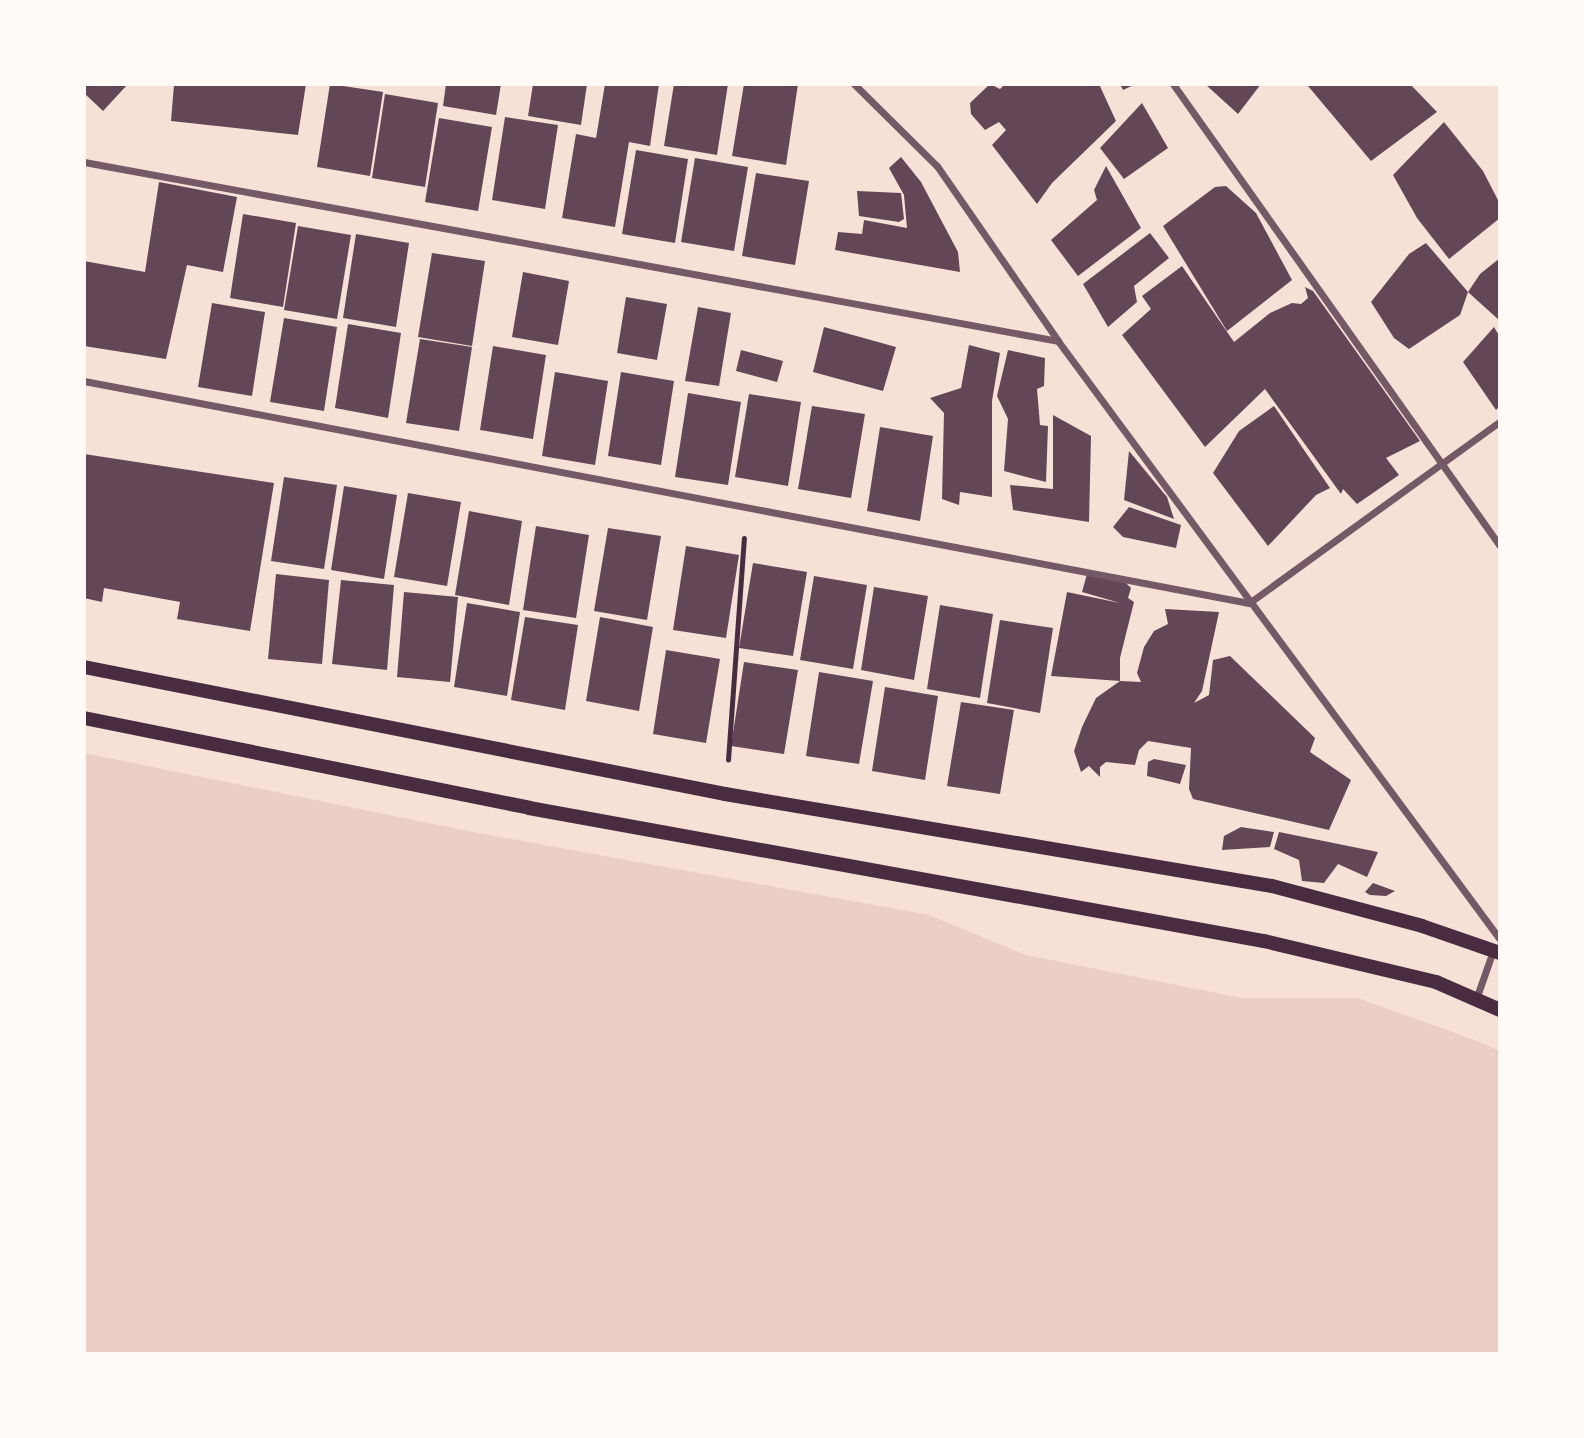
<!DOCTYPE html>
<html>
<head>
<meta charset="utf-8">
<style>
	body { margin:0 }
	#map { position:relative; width:1584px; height:1438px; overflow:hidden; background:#f7e1d7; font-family:"Open Sans",sans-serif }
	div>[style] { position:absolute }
	.green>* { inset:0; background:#ebcfc5 }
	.building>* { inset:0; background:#644757 }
	.path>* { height:4.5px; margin:-2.25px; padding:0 2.25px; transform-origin:2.25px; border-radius:2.25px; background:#4a2c40 }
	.minor>* { height:7px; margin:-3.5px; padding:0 3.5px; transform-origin:3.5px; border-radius:3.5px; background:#755966 }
	.secondary>* { height:14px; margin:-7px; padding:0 7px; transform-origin:7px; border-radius:7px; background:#4a2c40 }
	span { translate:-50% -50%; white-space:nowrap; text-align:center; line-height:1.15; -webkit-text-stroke:7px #fffaf5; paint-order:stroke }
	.frame { position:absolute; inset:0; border:86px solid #fffaf5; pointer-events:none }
</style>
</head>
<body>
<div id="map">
	<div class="green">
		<div style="clip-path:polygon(84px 753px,468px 831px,929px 915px,1026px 955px,1242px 998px,1358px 998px,1480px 1042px,1500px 1051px,1500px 1354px,84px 1354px)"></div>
	</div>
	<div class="building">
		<div style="clip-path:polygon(84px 84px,128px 84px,103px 111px,84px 93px)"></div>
		<div style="clip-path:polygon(244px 84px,306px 84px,298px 135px,171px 121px,174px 85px)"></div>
		<div style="clip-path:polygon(330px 84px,383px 92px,370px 176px,317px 167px)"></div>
		<div style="clip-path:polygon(446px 84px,501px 84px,496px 115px,443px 106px)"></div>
		<div style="clip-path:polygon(533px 84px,587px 84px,581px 125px,528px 116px)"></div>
		<div style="clip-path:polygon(605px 84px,659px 84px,650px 146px,629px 142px,615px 227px,562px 218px,576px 134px,596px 138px)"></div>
		<div style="clip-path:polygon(674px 84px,728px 84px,717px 155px,664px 146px)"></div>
		<div style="clip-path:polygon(744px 84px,798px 84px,786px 165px,732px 156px)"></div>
		<div style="clip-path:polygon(990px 84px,1000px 89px,1005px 84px,1099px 84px,1116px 121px,1052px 183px,1037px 204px,992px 145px,1006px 130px,999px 122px,985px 130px,971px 114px,970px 103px)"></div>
		<div style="clip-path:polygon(1120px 84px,1136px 84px,1123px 90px)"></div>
		<div style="clip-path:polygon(1205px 84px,1261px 84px,1238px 114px)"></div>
		<div style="clip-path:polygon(1410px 84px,1437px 112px,1371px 161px,1308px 86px)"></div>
		<div style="clip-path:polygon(385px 94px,438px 103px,425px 187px,372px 178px)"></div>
		<div style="clip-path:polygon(1142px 103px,1168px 148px,1124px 179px,1100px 148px)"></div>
		<div style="clip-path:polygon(505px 117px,558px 125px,545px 209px,492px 200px)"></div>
		<div style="clip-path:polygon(439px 118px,492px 127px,478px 211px,425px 202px)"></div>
		<div style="clip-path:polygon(1444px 122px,1483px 171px,1500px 204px,1500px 218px,1449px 259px,1417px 218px,1393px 175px)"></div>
		<div style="clip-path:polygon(636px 150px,688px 159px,675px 243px,622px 234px)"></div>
		<div style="clip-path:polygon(901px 157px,921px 182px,958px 252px,960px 272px,835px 250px,838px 232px,862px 234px,864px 220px,907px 228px,904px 195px,889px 168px)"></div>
		<div style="clip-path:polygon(695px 158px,748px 167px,734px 251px,681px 242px)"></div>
		<div style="clip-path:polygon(1106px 166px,1141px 228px,1078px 276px,1051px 240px,1097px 200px,1094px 190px)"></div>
		<div style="clip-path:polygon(756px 173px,809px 181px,795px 265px,742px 256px)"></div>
		<div style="clip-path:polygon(159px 182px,237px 197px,223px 272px,187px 265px,166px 359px,84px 346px,84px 261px,145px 272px)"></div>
		<div style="clip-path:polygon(1226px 186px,1256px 213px,1292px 280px,1227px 331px,1163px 226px,1215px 187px)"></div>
		<div style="clip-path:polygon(857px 191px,901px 193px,904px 219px,899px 222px,859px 216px)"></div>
		<div style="clip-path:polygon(243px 214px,296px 223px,283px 307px,230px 298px)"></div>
		<div style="clip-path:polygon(298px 226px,351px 235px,337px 319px,284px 310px)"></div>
		<div style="clip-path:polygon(1150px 233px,1169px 258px,1134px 286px,1137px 302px,1108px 327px,1083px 284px)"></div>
		<div style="clip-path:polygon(356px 234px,409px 243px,396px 327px,343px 318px)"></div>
		<div style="clip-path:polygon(1426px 243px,1468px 292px,1480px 274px,1500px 258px,1500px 321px,1468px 292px,1460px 315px,1409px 349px,1394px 338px,1371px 302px,1409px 254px)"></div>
		<div style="clip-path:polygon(432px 253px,485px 261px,472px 346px,418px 337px)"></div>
		<div style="clip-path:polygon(1182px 266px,1234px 342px,1270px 313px,1292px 303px,1301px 304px,1308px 298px,1305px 287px,1313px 291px,1420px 441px,1386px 458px,1399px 475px,1357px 504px,1343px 489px,1341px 494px,1265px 389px,1205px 447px,1122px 335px,1151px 309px,1142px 296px)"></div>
		<div style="clip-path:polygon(523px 272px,569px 281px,558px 345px,512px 337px)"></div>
		<div style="clip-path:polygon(626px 297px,667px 304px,657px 360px,617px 353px)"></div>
		<div style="clip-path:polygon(212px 303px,265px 312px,252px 396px,198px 387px)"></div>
		<div style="clip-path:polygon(698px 307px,731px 313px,719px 386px,685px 381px)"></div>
		<div style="clip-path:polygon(284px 318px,337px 327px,324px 411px,270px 402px)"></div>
		<div style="clip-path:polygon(348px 324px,401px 333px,388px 418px,335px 408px)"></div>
		<div style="clip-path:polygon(824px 327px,896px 347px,883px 391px,813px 372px)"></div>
		<div style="clip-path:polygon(1494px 327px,1500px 337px,1500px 406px,1496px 410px,1463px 362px)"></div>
		<div style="clip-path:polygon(420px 339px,472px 347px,459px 431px,406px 423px)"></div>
		<div style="clip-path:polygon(969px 345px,1000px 353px,992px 401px,992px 497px,960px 492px,959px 505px,942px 499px,944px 413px,930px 398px,961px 388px)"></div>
		<div style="clip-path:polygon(493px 346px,546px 355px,533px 439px,480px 430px)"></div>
		<div style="clip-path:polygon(741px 350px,783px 361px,777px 382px,736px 371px)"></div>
		<div style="clip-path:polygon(1008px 350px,1045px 358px,1044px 386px,1037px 389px,1040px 425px,1048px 426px,1046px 482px,1004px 471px,1008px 419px,997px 396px)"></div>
		<div style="clip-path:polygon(555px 372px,608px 381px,595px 465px,542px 456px)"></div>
		<div style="clip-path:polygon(621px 372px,674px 381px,661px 465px,608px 456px)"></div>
		<div style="clip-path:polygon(688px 393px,741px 402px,728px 485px,675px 477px)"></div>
		<div style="clip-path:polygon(749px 394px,801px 402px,788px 486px,735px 477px)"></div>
		<div style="clip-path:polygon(812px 406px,865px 414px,851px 498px,798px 489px)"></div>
		<div style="clip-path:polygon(1274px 406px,1330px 488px,1316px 495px,1268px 546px,1213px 473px,1239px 431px)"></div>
		<div style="clip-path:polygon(1053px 415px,1091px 436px,1089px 522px,1013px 510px,1010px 485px,1053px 489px)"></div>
		<div style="clip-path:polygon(880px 427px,933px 436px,920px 521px,867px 511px)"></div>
		<div style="clip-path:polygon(1129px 451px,1167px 497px,1174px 519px,1124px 500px)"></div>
		<div style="clip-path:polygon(84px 454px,274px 483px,250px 631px,177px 619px,180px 602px,104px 588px,102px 602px,84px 598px)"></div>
		<div style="clip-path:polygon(284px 477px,337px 485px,324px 569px,271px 561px)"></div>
		<div style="clip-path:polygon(344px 486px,397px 495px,384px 579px,331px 570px)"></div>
		<div style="clip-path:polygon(408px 493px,461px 502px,447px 586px,394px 577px)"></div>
		<div style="clip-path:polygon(1129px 507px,1181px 525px,1176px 548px,1123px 537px,1113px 527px)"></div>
		<div style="clip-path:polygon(469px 511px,522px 521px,509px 605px,455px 595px)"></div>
		<div style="clip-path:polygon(536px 526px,589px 535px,576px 618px,523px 610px)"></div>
		<div style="clip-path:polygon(608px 528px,661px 536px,647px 620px,594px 611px)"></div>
		<div style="clip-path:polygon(686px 546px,739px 555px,726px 638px,673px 630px)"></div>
		<div style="clip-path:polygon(753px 563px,807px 572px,793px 656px,739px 648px)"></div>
		<div style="clip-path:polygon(276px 574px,329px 580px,322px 664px,268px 659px)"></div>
		<div style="clip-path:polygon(1087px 574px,1124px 581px,1131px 588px,1128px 598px,1134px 602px,1120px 658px,1120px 681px,1141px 682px,1137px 673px,1144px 647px,1154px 631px,1168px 624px,1165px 609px,1219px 612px,1202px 691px,1194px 703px,1209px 695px,1213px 660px,1230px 656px,1315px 738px,1310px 752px,1351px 780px,1329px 830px,1193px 799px,1189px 789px,1191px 748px,1148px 741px,1139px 750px,1135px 765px,1106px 762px,1100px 767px,1100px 777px,1089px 766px,1081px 772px,1074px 751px,1082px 727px,1096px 698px,1120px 681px,1051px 676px,1067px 592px,1120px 603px,1082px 592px)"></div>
		<div style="clip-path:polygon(814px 576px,867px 585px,853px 669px,800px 660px)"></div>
		<div style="clip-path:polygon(341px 580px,394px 585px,387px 670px,332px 664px)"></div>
		<div style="clip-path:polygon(874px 587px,928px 596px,914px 680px,861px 670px)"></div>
		<div style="clip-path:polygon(404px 592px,458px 597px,450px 682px,397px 677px)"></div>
		<div style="clip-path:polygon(467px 603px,520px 612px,507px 696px,454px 687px)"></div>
		<div style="clip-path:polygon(940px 605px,993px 614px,980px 698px,927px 689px)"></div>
		<div style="clip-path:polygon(525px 617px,578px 625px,565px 710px,511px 700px)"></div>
		<div style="clip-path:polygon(600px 617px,653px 627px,639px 711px,586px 701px)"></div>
		<div style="clip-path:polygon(1000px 620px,1053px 628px,1040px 713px,987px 703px)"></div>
		<div style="clip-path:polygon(666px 650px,720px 659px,706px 743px,653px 734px)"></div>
		<div style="clip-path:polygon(744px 662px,798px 670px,784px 754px,731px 746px)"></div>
		<div style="clip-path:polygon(819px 672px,873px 681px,859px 764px,806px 756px)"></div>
		<div style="clip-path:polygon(885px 687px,938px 696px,925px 780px,872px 771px)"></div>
		<div style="clip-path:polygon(961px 702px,1014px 710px,1000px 794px,947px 786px)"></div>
		<div style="clip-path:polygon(1154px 759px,1186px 765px,1180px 784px,1147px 776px,1148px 762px)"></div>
		<div style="clip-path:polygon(1241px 827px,1274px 832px,1270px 847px,1222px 850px,1224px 836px)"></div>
		<div style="clip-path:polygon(1279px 832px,1378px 852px,1367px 877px,1338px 864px,1324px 883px,1302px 881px,1299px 860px,1274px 849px)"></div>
		<div style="clip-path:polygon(1373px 883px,1395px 891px,1386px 896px,1370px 895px,1365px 892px)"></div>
	</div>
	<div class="path">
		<div style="left:728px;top:760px;width:222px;rotate:-85.9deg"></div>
	</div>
	<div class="minor">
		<div style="left:854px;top:84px;width:117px;rotate:44.7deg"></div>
		<div style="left:937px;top:166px;width:213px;rotate:55.3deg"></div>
		<div style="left:1058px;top:341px;width:742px;rotate:53.55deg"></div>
		<div style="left:1173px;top:84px;width:566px;rotate:54.71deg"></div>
		<div style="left:84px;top:162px;width:990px;rotate:10.41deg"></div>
		<div style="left:84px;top:381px;width:1186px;rotate:10.79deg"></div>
		<div style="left:1249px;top:603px;width:310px;rotate:-35.9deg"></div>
		<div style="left:1476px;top:999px;width:54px;rotate:-70.6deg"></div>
	</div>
	<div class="secondary">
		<div style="left:84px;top:667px;width:653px;rotate:11.21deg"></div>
		<div style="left:725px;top:794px;width:555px;rotate:9.55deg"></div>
		<div style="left:1272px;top:886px;width:155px;rotate:14.9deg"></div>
		<div style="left:1422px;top:926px;width:83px;rotate:19.1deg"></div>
		<div style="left:84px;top:718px;width:454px;rotate:11.4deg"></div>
		<div style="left:529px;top:808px;width:747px;rotate:10.26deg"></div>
		<div style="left:1264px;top:941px;width:177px;rotate:13.4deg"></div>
		<div style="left:1436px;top:982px;width:70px;rotate:23.6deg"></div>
	</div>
	<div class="frame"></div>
</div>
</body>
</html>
